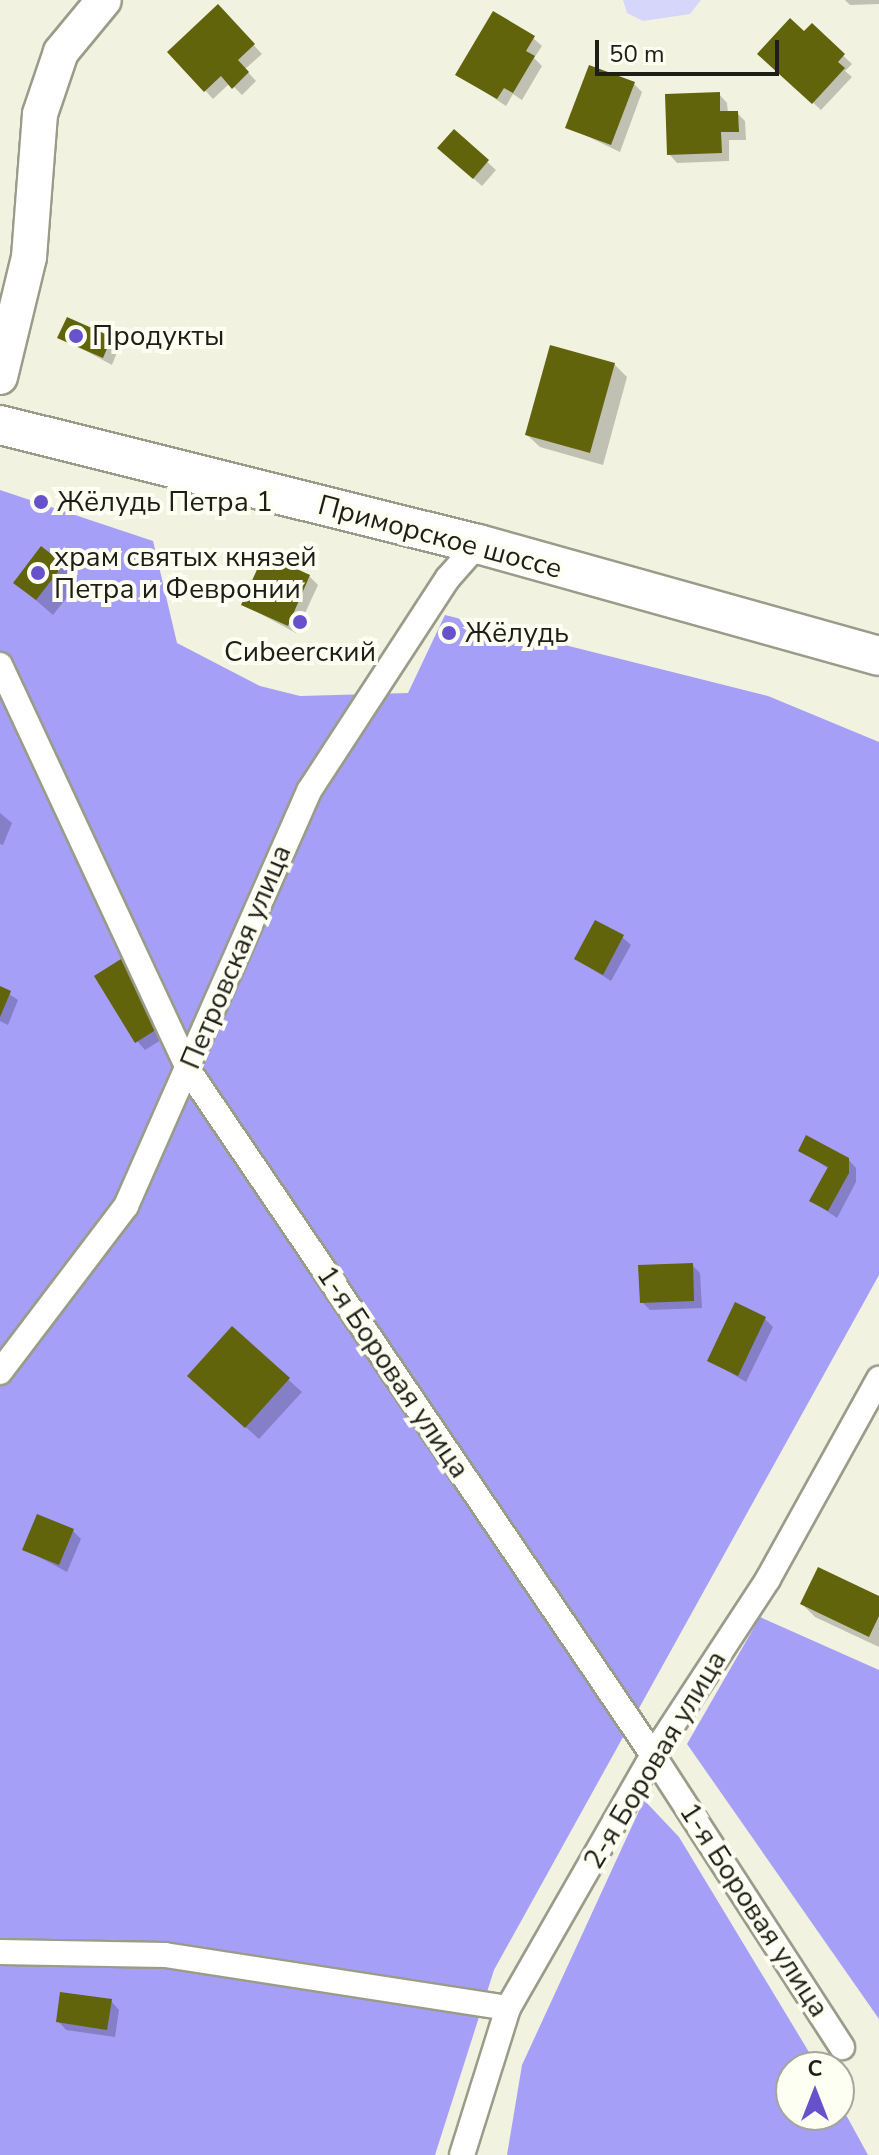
<!DOCTYPE html>
<html>
<head>
<meta charset="utf-8">
<style>
	body { margin:0 }
	#map { position:relative; width:879px; height:2155px; overflow:hidden; background:#f1f2df; font-family:"Nunito Sans",sans-serif }
	div>[style] { position:absolute }
	.forest>* { inset:0; background:#a69ff8 }
	.water>* { inset:0; background:#d6d5fa }
	.shadow>* { inset:0; background:#0003 }
	.building>* { inset:0; background:#61640b }
	.roads { filter:drop-shadow(2px 0 #9a9c8a) drop-shadow(-2px 0 #9a9c8a) drop-shadow(0 2px #9a9c8a) drop-shadow(0 -2px #9a9c8a) }
	.street>* { height:24px; margin:-12px; padding:0 12px; transform-origin:12px; border-radius:12px; background:#fff }
	.secondary>* { height:34px; margin:-17px; padding:0 17px; transform-origin:17px; border-radius:17px; background:#fff }
	.primary>* { height:38px; margin:-19px; padding:0 19px; transform-origin:19px; border-radius:19px; background:#fff }
	.dots>* { width:22px; height:22px; translate:-50% -50%; box-sizing:border-box; border:4px solid #fefff3; border-radius:50% }
	span { translate:-50% -50%; white-space:nowrap; text-align:center; line-height:1.15; -webkit-text-stroke:8px #fefff3; paint-order:stroke }
	.poi-label { font-size:28px; color:#1e1e17 }
	.left { translate:0 -50%; text-align:left }
	.street-label { font-size:28px; color:#1e1e17 }
	.north { position:absolute; left:775px; top:2051px; width:80px; height:80px; box-sizing:border-box; background:#fefff3; border:2px solid #a4a59b; border-radius:50%; rotate:0deg; font-size:22px; font-weight:700; line-height:32px; text-align:center; color:#1e1e17 }
	.north::after { content:''; display:block; margin:auto; width:28px; height:36px; background:#6852cc; clip-path:polygon(50% 0,100% 100%,50% 72%,0 100%) }
	.scale { position:absolute; left:595px; top:40px; width:184px; height:36px; box-sizing:border-box; border:4px solid #1e1e17; border-top:0; padding-left:10px; font-size:24px; line-height:28px; white-space:nowrap; color:#1e1e17; -webkit-text-stroke:6px #fefff3; paint-order:stroke }
</style>
</head>
<body>
<div id="map">
	<div class="forest">
		<div style="clip-path:polygon(0 490px,153px 541px,177px 643px,260px 686px,300px 696px,408px 693px,445px 615px,768px 696px,879px 742px,879px 1275px,494px 1970px,435px 2155px,0 2155px)"></div>
		<div style="clip-path:polygon(760px 1617px,879px 1670px,879px 2019px,687px 1744px)"></div>
		<div style="clip-path:polygon(644px 1800px,679px 1837px,818px 2067px,791px 2067px,791px 2115px,839px 2115px,839px 2102px,868px 2155px,507px 2155px,522px 2065px)"></div>
	</div>
	<div class="water">
		<div style="clip-path:polygon(623px 0,701px 0,690px 14px,643px 21px,627px 13px)"></div>
	</div>
	<div class="shadow">
		<div style="clip-path:polygon(845px 0,879px 0,879px 4px,850px 5px)"></div>
		<div style="clip-path:polygon(218px 7px,262px 54px,245px 69px,256px 81px,242px 95px,230px 83px,213px 99px,170px 52px)"></div>
		<div style="clip-path:polygon(812px 26px,852px 64px,845px 71px,852px 77px,821px 110px,768px 62px)"></div>
		<div style="clip-path:polygon(533px 38px,542px 46px,534px 58px,542px 66px,522px 100px,513px 94px,506px 106px,458px 74px)"></div>
		<div style="clip-path:polygon(634px 84px,642px 92px,620px 152px,568px 127px)"></div>
		<div style="clip-path:polygon(719px 94px,727px 103px,728px 113px,737px 113px,745px 121px,746px 140px,729px 140px,729px 161px,677px 163px,669px 154px)"></div>
		<div style="clip-path:polygon(454px 132px,496px 170px,482px 186px,448px 156px)"></div>
		<div style="clip-path:polygon(60px 337px,111px 339px,119px 347px,112px 365px)"></div>
		<div style="clip-path:polygon(614px 364px,627px 377px,603px 465px,540px 447px,527px 435px)"></div>
		<div style="clip-path:polygon(62px 565px,79px 582px,53px 615px,16px 583px)"></div>
		<div style="clip-path:polygon(309px 576px,318px 585px,296px 633px,244px 605px)"></div>
		<div style="clip-path:polygon(0 813px,12px 823px,3px 845px,0 844px)"></div>
		<div style="clip-path:polygon(622px 937px,631px 945px,611px 981px,576px 959px)"></div>
		<div style="clip-path:polygon(121px 962px,169px 1035px,145px 1050px,137px 1041px)"></div>
		<div style="clip-path:polygon(0 988px,18px 1000px,8px 1025px,0 1021px)"></div>
		<div style="clip-path:polygon(800px 1150px,848px 1159px,856px 1168px,856px 1182px,837px 1218px,812px 1201px,829px 1169px)"></div>
		<div style="clip-path:polygon(692px 1265px,700px 1273px,702px 1308px,650px 1310px,642px 1302px)"></div>
		<div style="clip-path:polygon(765px 1319px,773px 1327px,746px 1382px,709px 1360px)"></div>
		<div style="clip-path:polygon(232px 1329px,302px 1392px,259px 1439px,202px 1388px)"></div>
		<div style="clip-path:polygon(73px 1531px,81px 1539px,67px 1572px,24px 1549px)"></div>
		<div style="clip-path:polygon(879px 1598px,879px 1647px,815px 1617px,802px 1604px)"></div>
		<div style="clip-path:polygon(111px 2001px,119px 2010px,115px 2037px,66px 2030px,58px 2021px)"></div>
	</div>
	<div class="building">
		<div style="clip-path:polygon(218px 4px,255px 44px,238px 60px,249px 72px,232px 89px,221px 76px,204px 92px,167px 52px)"></div>
		<div style="clip-path:polygon(493px 11px,535px 36px,526px 51px,535px 56px,513px 93px,504px 88px,497px 99px,455px 75px)"></div>
		<div style="clip-path:polygon(790px 18px,804px 31px,812px 23px,845px 54px,838px 62px,845px 68px,812px 104px,757px 54px)"></div>
		<div style="clip-path:polygon(589px 65px,635px 82px,611px 145px,565px 128px)"></div>
		<div style="clip-path:polygon(720px 92px,720px 111px,738px 111px,739px 132px,721px 132px,722px 153px,667px 155px,665px 94px)"></div>
		<div style="clip-path:polygon(454px 129px,489px 160px,473px 179px,437px 148px)"></div>
		<div style="clip-path:polygon(67px 317px,112px 337px,103px 358px,57px 338px)"></div>
		<div style="clip-path:polygon(550px 345px,615px 363px,590px 453px,525px 435px)"></div>
		<div style="clip-path:polygon(41px 546px,64px 564px,36px 600px,13px 583px)"></div>
		<div style="clip-path:polygon(264px 554px,310px 575px,288px 626px,241px 605px)"></div>
		<div style="clip-path:polygon(595px 920px,624px 935px,603px 975px,574px 959px)"></div>
		<div style="clip-path:polygon(121px 959px,162px 1026px,135px 1043px,94px 976px)"></div>
		<div style="clip-path:polygon(0 986px,11px 991px,0 1017px)"></div>
		<div style="clip-path:polygon(806px 1135px,849px 1158px,849px 1173px,828px 1211px,809px 1201px,828px 1167px,798px 1151px)"></div>
		<div style="clip-path:polygon(693px 1263px,694px 1301px,640px 1303px,638px 1265px)"></div>
		<div style="clip-path:polygon(735px 1302px,766px 1317px,738px 1376px,707px 1361px)"></div>
		<div style="clip-path:polygon(232px 1326px,290px 1378px,245px 1428px,187px 1376px)"></div>
		<div style="clip-path:polygon(37px 1514px,74px 1529px,59px 1565px,22px 1550px)"></div>
		<div style="clip-path:polygon(818px 1567px,879px 1596px,879px 1616px,869px 1637px,800px 1604px)"></div>
		<div style="clip-path:polygon(60px 1992px,112px 1999px,107px 2030px,56px 2022px)"></div>
	</div>
	<div class="roads">
		<div class="street">
			<div style="left:0;top:665px;width:448px;rotate:65deg"></div>
			<div style="left:189px;top:1071px;width:827px;rotate:55.85deg"></div>
			<div style="left:653px;top:1755px;width:348px;rotate:57.1deg"></div>
			<div style="left:0;top:1372px;width:208px;rotate:-52.8deg"></div>
			<div style="left:126px;top:1206px;width:454px;rotate:-66.2deg"></div>
			<div style="left:309px;top:791px;width:254px;rotate:-56.9deg"></div>
			<div style="left:448px;top:578px;width:45px;rotate:-48.6deg"></div>
			<div style="left:0;top:1952px;width:165px;rotate:1deg"></div>
			<div style="left:165px;top:1955px;width:347px;rotate:8.8deg"></div>
			<div style="left:462px;top:2155px;width:154px;rotate:-72.6deg"></div>
			<div style="left:508px;top:2008px;width:292px;rotate:-60.2deg"></div>
			<div style="left:653px;top:1755px;width:210px;rotate:-56.8deg"></div>
			<div style="left:768px;top:1579px;width:229px;rotate:-61deg"></div>
		</div>
		<div class="secondary">
			<div style="left:0;top:377px;width:123px;rotate:-76.4deg"></div>
			<div style="left:29px;top:257px;width:143px;rotate:-85.6deg"></div>
			<div style="left:40px;top:114px;width:65px;rotate:-71.3deg"></div>
			<div style="left:61px;top:52px;width:67px;rotate:-50.4deg"></div>
		</div>
		<div class="primary">
			<div style="left:0;top:425px;width:493px;rotate:14deg"></div>
			<div style="left:478px;top:544px;width:416px;rotate:15.6deg"></div>
		</div>
	</div>
	<div class="dots">
		<div style="left:76px;top:336px;background:#6852cc"></div>
		<div style="left:41px;top:502px;background:#6852cc"></div>
		<div style="left:38px;top:573px;background:#6852cc"></div>
		<div style="left:300px;top:622px;background:#6852cc"></div>
		<div style="left:449px;top:633px;background:#6852cc"></div>
	</div>
	<div class="poi-label">
		<span class="left" style="left:92px;top:336px">Продукты</span>
		<span class="left" style="left:57px;top:502px">Жёлудь Петра 1</span>
		<span class="left" style="left:54px;top:573px">храм святых князей<br>Петра и Февронии</span>
		<span class="left" style="left:465px;top:633px">Жёлудь</span>
		<span style="left:300px;top:652px">Сиbeerский</span>
	</div>
	<div class="street-label">
		<span style="left:440px;top:537px;rotate:15deg">Приморское шоссе</span>
		<span style="left:236px;top:957px;rotate:-67deg">Петровская улица</span>
		<span style="left:393px;top:1372px;rotate:56deg">1-я Боровая улица</span>
		<span style="left:655px;top:1760px;rotate:-59deg">2-я Боровая улица</span>
		<span style="left:754px;top:1910px;rotate:57deg">1-я Боровая улица</span>
	</div>
	<div class="north">С</div>
	<div class="scale">50 m</div>
</div>
</body>
</html>
